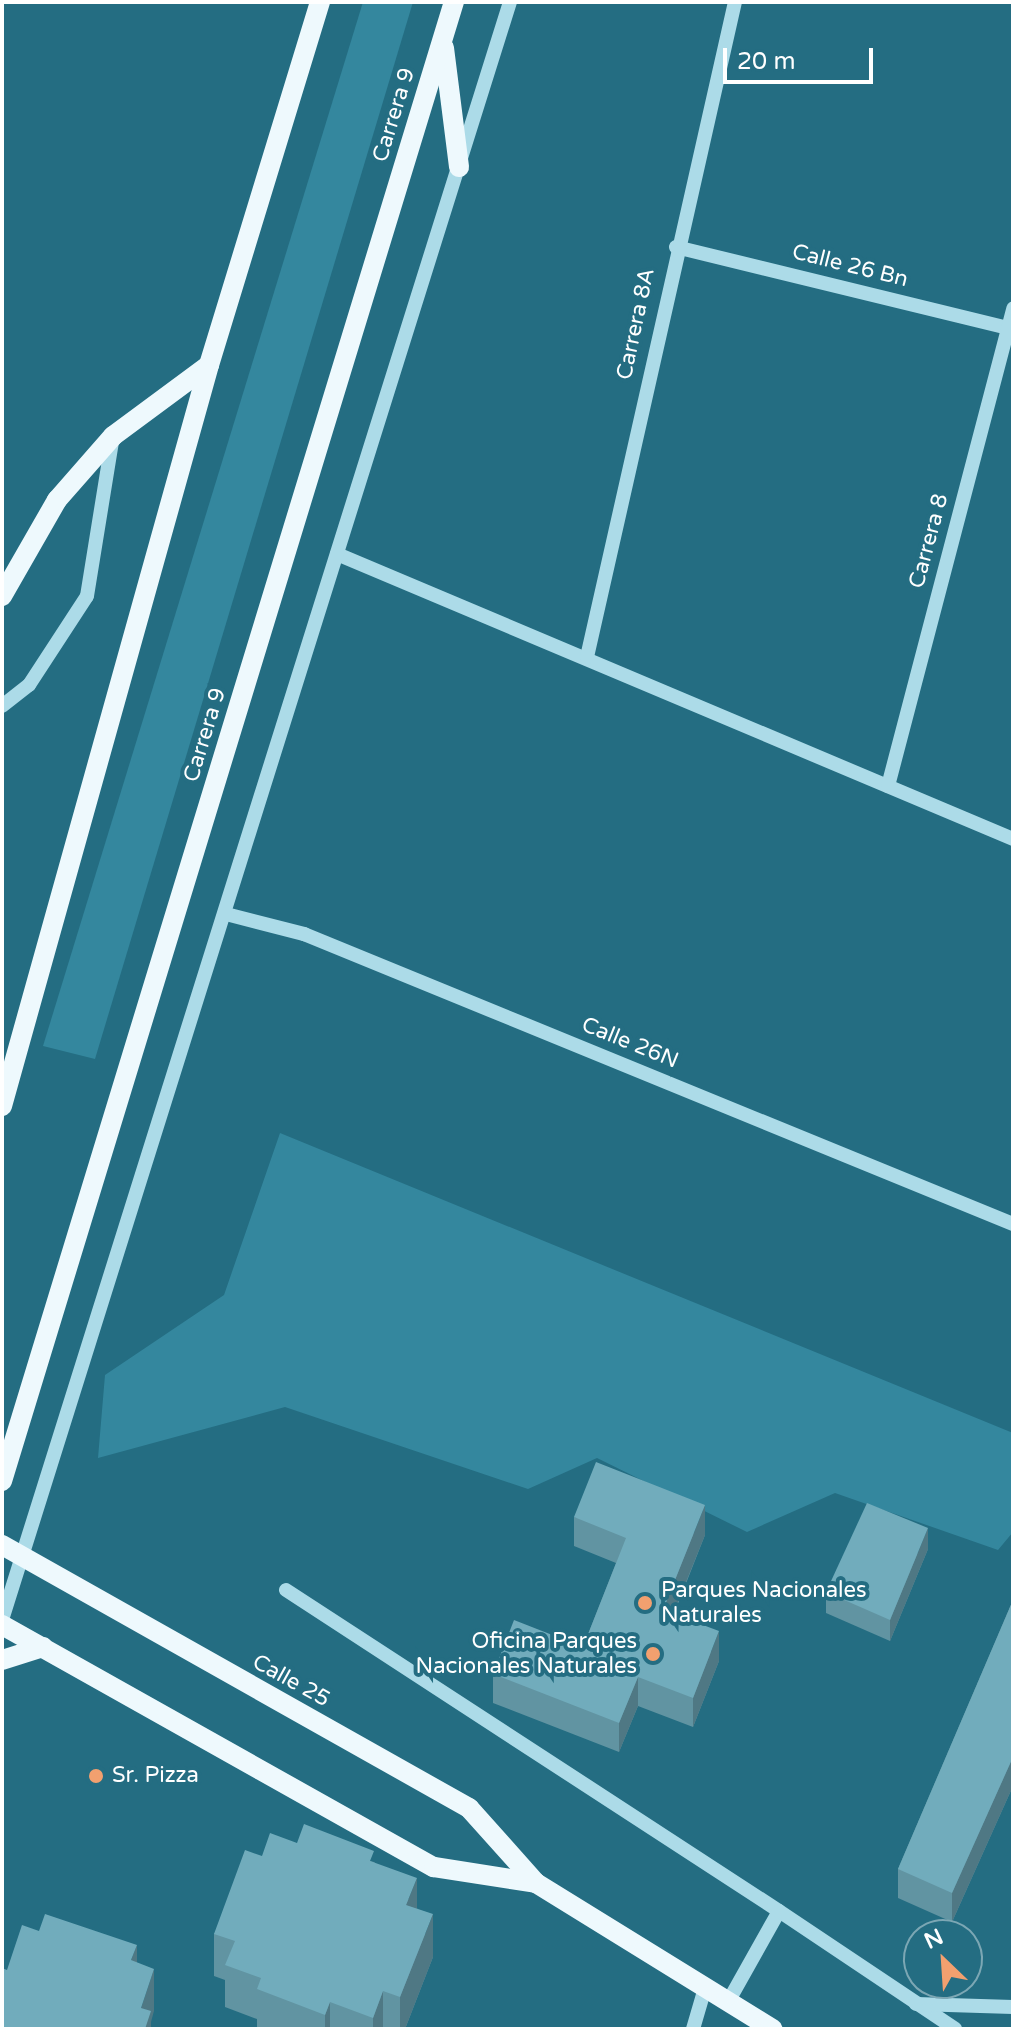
<!DOCTYPE html>
<html>
<head>
<meta charset="utf-8">
<style>
	body { margin:0 }
	#map { position:relative; width:1015px; height:2031px; overflow:hidden; background:#246d82; font-family:"Varela Round",sans-serif }
	div>[style] { position:absolute }
	.green>* { inset:0; background:#34879e }
	.minor>* { height:14px; margin:-7px; padding:0 7px; transform-origin:7px; border-radius:7px; background:#acdbe8 }
	.major>* { height:20px; margin:-10px; padding:0 10px; transform-origin:10px; border-radius:10px; background:#eef9fd }
	.wall>* { inset:0; background:#6194a2 }
	.shaded-wall>* { inset:0; background:#4f7884 }
	.building>* { inset:0; background:#71acbc }
	.dots>* { width:22px; height:22px; translate:-50% -50%; box-sizing:border-box; border:4px solid #246d82; border-radius:50% }
	span { translate:-50% -50%; white-space:nowrap; text-align:center; line-height:1.15; -webkit-text-stroke:8px #246d82; paint-order:stroke }
	.street-label { font-size:22px; color:#fff }
	.poi-label { font-size:22px; color:#fff }
	.left { translate:0 -50%; text-align:left }
	.right { translate:-100% -50%; text-align:right }
	.frame { position:absolute; inset:0; border:4px solid #fff; pointer-events:none }
	.north { position:absolute; left:903px; top:1919px; width:80px; height:80px; box-sizing:border-box; background:#246d82; border:2px solid #7ca7b4; border-radius:50%; rotate:335deg; font-size:22px; font-weight:700; line-height:32px; text-align:center; color:#fff }
	.north::after { content:''; display:block; margin:auto; width:28px; height:36px; background:#f2a06f; clip-path:polygon(50% 0,100% 100%,50% 72%,0 100%) }
	.scale { position:absolute; left:723px; top:48px; width:150px; height:36px; box-sizing:border-box; border:4px solid #fff; border-top:0; padding-left:10px; font-size:24px; line-height:28px; white-space:nowrap; color:#fff; -webkit-text-stroke:6px #246d82; paint-order:stroke }
</style>
</head>
<body>
<div id="map">
	<div class="green">
		<div style="clip-path:polygon(363px 2px,413px 2px,95px 1059px,43px 1046px)"></div>
		<div style="clip-path:polygon(280px 1133px,1013px 1433px,1013px 1532px,998px 1550px,835px 1493px,747px 1532px,597px 1458px,528px 1489px,285px 1407px,98px 1458px,105px 1375px,224px 1295px)"></div>
	</div>
	<div class="minor">
		<div style="left:676px;top:247px;width:347px;rotate:13.7deg"></div>
		<div style="left:337px;top:554px;width:734px;rotate:22.86deg"></div>
		<div style="left:587px;top:657px;width:672px;rotate:-77.27deg"></div>
		<div style="left:2px;top:706px;width:34px;rotate:-38deg"></div>
		<div style="left:29px;top:685px;width:106px;rotate:-56.9deg"></div>
		<div style="left:87px;top:596px;width:162px;rotate:-80.8deg"></div>
		<div style="left:888px;top:786px;width:494px;rotate:-75.3deg"></div>
		<div style="left:226px;top:914px;width:81px;rotate:14.4deg"></div>
		<div style="left:304px;top:934px;width:766px;rotate:22.25deg"></div>
		<div style="left:286px;top:1590px;width:588px;rotate:33.07deg"></div>
		<div style="left:2px;top:1620px;width:1696px;rotate:-72.57deg"></div>
		<div style="left:728px;top:2002px;width:104px;rotate:-60.7deg"></div>
		<div style="left:779px;top:1911px;width:212px;rotate:33.8deg"></div>
		<div style="left:916px;top:2004px;width:97px;rotate:1.8deg"></div>
		<div style="left:693px;top:2029px;width:43px;rotate:-73.7deg"></div>
	</div>
	<div class="major">
		<div style="left:444px;top:48px;width:120px;rotate:82.8deg"></div>
		<div style="left:2px;top:596px;width:111px;rotate:-60.2deg"></div>
		<div style="left:57px;top:500px;width:85px;rotate:-48.8deg"></div>
		<div style="left:113px;top:436px;width:119px;rotate:-36.5deg"></div>
		<div style="left:2px;top:1106px;width:769px;rotate:-74.39deg"></div>
		<div style="left:209px;top:365px;width:380px;rotate:-73deg"></div>
		<div style="left:2px;top:1481px;width:1547px;rotate:-73.01deg"></div>
		<div style="left:2px;top:1545px;width:536px;rotate:29.39deg"></div>
		<div style="left:469px;top:1808px;width:101px;rotate:48.2deg"></div>
		<div style="left:536px;top:1883px;width:278px;rotate:31.7deg"></div>
		<div style="left:2px;top:1625px;width:495px;rotate:29.3deg"></div>
		<div style="left:434px;top:1867px;width:103px;rotate:8.9deg"></div>
		<div style="left:2px;top:1660px;width:43px;rotate:-17.6deg"></div>
	</div>
	<div class="wall">
		<div style="clip-path:polygon(574px 1517px,705px 1535px,674px 1614px,719px 1661px,693px 1727px,638px 1706px,619px 1752px,493px 1703px,493px 1674px,583px 1647px,616px 1563px,574px 1546px)"></div>
		<div style="clip-path:polygon(928px 1549px,890px 1641px,826px 1613px,826px 1592px)"></div>
		<div style="clip-path:polygon(1013px 1600px,1013px 1786px,952px 1922px,898px 1898px,898px 1869px)"></div>
		<div style="clip-path:polygon(297px 1843px,374px 1862px,417px 1908px,433px 1957px,405px 2029px,257px 2029px,257px 2019px,225px 2007px,225px 1980px,214px 1976px,214px 1934px,262px 1856px)"></div>
	</div>
	<div class="shaded-wall">
		<div style="clip-path:polygon(705px 1505px,705px 1535px,663px 1639px,663px 1610px)"></div>
		<div style="clip-path:polygon(928px 1528px,928px 1549px,890px 1641px,890px 1620px)"></div>
		<div style="clip-path:polygon(719px 1631px,719px 1661px,693px 1727px,693px 1698px)"></div>
		<div style="clip-path:polygon(638px 1677px,638px 1706px,619px 1752px,619px 1723px)"></div>
		<div style="clip-path:polygon(1013px 1757px,1013px 1786px,952px 1922px,952px 1893px)"></div>
		<div style="clip-path:polygon(417px 1878px,417px 1920px,406px 1905px)"></div>
		<div style="clip-path:polygon(433px 1914px,433px 1957px,405px 2029px,400px 2029px,400px 1997px)"></div>
		<div style="clip-path:polygon(137px 1945px,137px 1987px,131px 1960px)"></div>
		<div style="clip-path:polygon(154px 1969px,154px 2011px,151px 2022px,151px 2029px,141px 2029px,141px 2008px)"></div>
		<div style="clip-path:polygon(383px 1991px,383px 2029px,373px 2029px,373px 2018px)"></div>
		<div style="clip-path:polygon(330px 2002px,330px 2029px,325px 2029px,325px 2015px)"></div>
	</div>
	<div class="building">
		<div style="clip-path:polygon(596px 1462px,705px 1505px,663px 1610px,719px 1631px,693px 1698px,638px 1677px,619px 1723px,493px 1674px,514px 1620px,583px 1647px,626px 1538px,574px 1517px)"></div>
		<div style="clip-path:polygon(867px 1503px,928px 1528px,890px 1620px,826px 1592px)"></div>
		<div style="clip-path:polygon(1013px 1600px,1013px 1757px,952px 1893px,898px 1869px)"></div>
		<div style="clip-path:polygon(304px 1824px,374px 1851px,370px 1861px,417px 1878px,406px 1905px,433px 1914px,400px 1997px,383px 1991px,373px 2018px,330px 2002px,325px 2015px,257px 1989px,261px 1978px,225px 1965px,235px 1941px,214px 1934px,245px 1850px,262px 1856px,270px 1833px,297px 1843px)"></div>
		<div style="clip-path:polygon(45px 1914px,137px 1945px,131px 1960px,154px 1969px,141px 2008px,151px 2011px,145px 2029px,2px 2029px,2px 1968px,7px 1970px,22px 1925px,39px 1931px)"></div>
	</div>
	<div class="dots">
		<div style="left:645px;top:1603px;background:#f2a06f"></div>
		<div style="left:653px;top:1654px;background:#f2a06f"></div>
		<div style="left:96px;top:1776px;background:#f2a06f"></div>
	</div>
	<div class="street-label">
		<span style="left:394px;top:115px;rotate:-73deg">Carrera 9</span>
		<span style="left:850px;top:266px;rotate:14deg">Calle 26 Bn</span>
		<span style="left:636px;top:324px;rotate:-78deg">Carrera 8A</span>
		<span style="left:929px;top:541px;rotate:-75deg">Carrera 8</span>
		<span style="left:205px;top:735px;rotate:-73deg">Carrera 9</span>
		<span style="left:630px;top:1043px;rotate:22deg">Calle 26N</span>
		<span style="left:291px;top:1681px;rotate:29deg">Calle 25</span>
	</div>
	<div class="poi-label">
		<span class="left" style="left:661px;top:1603px">Parques Nacionales<br>Naturales</span>
		<span class="right" style="left:637px;top:1654px">Oficina Parques<br>Nacionales Naturales</span>
		<span class="left" style="left:112px;top:1776px">Sr. Pizza</span>
	</div>
	<div class="frame"></div>
	<div class="north">N</div>
	<div class="scale">20 m</div>
</div>
</body>
</html>
